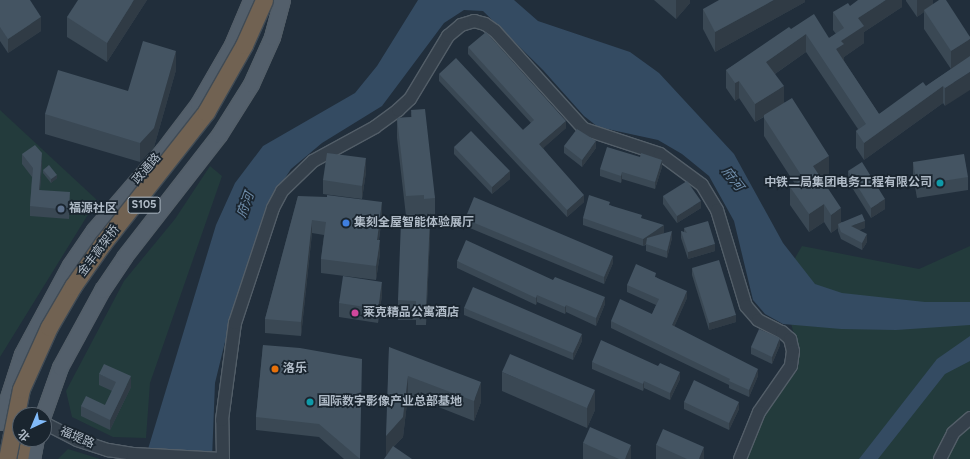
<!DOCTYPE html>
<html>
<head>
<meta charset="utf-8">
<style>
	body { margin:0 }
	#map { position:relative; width:970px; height:459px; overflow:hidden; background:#212e3b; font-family:Figtree,"Noto Sans SC",sans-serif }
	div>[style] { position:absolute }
	.green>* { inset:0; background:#233b3c }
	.water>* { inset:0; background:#344b62 }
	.roads { filter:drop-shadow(1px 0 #535e68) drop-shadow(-1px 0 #535e68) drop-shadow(0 1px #535e68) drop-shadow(0 -1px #535e68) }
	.minor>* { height:12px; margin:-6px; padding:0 6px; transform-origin:6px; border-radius:6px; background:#35404b }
	.major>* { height:15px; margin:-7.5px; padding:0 7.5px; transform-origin:7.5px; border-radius:7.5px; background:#535f6b }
	.highway>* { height:17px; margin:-8.5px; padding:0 8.5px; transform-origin:8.5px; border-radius:8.5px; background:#716252 }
	.bridges { filter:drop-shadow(1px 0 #404b55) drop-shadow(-1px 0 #404b55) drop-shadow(0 1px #404b55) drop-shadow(0 -1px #404b55) }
	.highway-bridge>* { height:17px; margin:-8.5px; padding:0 8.5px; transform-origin:8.5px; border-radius:8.5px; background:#716252 }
	.wall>* { inset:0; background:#3a4854 }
	.shaded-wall>* { inset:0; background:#303b45 }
	.building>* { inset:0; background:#445462 }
	.dots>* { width:11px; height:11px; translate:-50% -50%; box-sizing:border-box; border:2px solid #1a252f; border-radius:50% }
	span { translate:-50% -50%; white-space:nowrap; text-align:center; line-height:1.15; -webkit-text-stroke:3.5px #1a252f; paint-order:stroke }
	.shield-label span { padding:1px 3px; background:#1a252f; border:1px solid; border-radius:3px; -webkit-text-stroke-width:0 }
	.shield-label { font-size:11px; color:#b0bbc7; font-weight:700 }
	.street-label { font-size:12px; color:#b0bbc7 }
	.poi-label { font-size:12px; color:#b0bbc7; font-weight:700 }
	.right { translate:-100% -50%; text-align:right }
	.left { translate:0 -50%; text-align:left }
	.water-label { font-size:13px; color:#708eab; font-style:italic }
	.north { position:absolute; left:12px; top:407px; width:40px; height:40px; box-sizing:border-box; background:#1a252f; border:1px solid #56616c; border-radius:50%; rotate:224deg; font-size:11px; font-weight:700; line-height:16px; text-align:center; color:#b0bbc7 }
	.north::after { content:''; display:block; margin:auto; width:14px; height:18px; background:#81bbfa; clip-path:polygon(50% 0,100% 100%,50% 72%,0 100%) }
</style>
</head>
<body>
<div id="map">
	<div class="green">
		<div style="clip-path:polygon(0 110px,97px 200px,0 357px)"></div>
		<div style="clip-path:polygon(210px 166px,222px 176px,150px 383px,146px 438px,113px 437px,72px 417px,66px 391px,124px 281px,175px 219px)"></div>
		<div style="clip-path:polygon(802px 246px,919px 269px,970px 246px,970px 459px,745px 459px,755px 432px,782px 387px,797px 371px,799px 362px,799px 352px,780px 284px)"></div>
		<div style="clip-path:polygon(68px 449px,100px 459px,58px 459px)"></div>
	</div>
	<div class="water">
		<div style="clip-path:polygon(418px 0,514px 0,538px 21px,630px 52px,659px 73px,734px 154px,783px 243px,815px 284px,842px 293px,925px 302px,970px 302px,970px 325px,896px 330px,841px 329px,783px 324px,765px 314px,753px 300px,734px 221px,709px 176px,682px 154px,658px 140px,598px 127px,584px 116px,543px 70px,483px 11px,464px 10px,444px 23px,382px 106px,322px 143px,291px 169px,266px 207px,235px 301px,215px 383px,212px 459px,145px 459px,216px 225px,235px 183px,263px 146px,355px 93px,377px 66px)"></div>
		<div style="clip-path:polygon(970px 336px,970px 361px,945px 374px,878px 459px,859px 459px,937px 359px)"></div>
	</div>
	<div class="roads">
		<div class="minor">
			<div style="left:11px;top:407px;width:19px;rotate:25deg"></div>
			<div style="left:44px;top:423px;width:37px;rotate:27deg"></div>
			<div style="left:77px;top:440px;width:33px;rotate:18deg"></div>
			<div style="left:108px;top:450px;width:25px;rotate:9deg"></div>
			<div style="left:133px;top:454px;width:89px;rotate:3.2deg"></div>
			<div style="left:223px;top:459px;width:39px;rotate:-91deg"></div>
			<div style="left:222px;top:420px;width:98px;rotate:-82.4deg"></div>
			<div style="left:235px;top:323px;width:121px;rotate:-71.7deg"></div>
			<div style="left:273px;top:208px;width:19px;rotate:-62deg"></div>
			<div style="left:282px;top:191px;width:43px;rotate:-44.1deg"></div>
			<div style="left:313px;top:161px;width:71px;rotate:-28.7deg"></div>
			<div style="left:375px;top:127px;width:29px;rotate:-36deg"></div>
			<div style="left:398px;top:110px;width:16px;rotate:-43deg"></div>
			<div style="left:410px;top:99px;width:74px;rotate:-58.9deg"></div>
			<div style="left:448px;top:36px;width:17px;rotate:-40deg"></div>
			<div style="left:461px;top:25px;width:14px;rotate:-17deg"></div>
			<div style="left:474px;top:21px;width:11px;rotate:15deg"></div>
			<div style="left:485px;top:24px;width:12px;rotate:35deg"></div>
			<div style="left:495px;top:31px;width:132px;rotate:47.8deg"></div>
			<div style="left:584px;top:129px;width:80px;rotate:18.2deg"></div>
			<div style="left:660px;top:154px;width:52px;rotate:36.4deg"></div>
			<div style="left:702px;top:185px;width:29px;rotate:59deg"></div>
			<div style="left:717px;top:210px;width:100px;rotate:73.2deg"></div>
			<div style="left:746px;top:306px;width:18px;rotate:49deg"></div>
			<div style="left:758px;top:320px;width:27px;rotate:27deg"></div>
			<div style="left:782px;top:332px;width:11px;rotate:41deg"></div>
			<div style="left:790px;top:339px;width:12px;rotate:76deg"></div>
			<div style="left:793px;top:351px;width:15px;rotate:98deg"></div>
			<div style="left:791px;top:366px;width:56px;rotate:124.8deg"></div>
			<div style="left:759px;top:412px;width:51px;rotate:112deg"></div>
			<div style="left:940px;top:459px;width:29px;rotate:-63deg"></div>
			<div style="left:953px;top:433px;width:23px;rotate:-41deg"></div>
		</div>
		<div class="major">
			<div style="left:43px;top:415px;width:51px;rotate:-70.5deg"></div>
			<div style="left:60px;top:367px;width:88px;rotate:-61.4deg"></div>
			<div style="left:102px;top:290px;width:40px;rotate:-56deg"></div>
			<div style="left:124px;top:257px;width:155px;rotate:-52.1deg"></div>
			<div style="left:219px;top:135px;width:60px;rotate:-57.9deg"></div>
			<div style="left:251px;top:84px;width:51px;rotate:-65.9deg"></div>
			<div style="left:272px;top:37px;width:38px;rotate:-75deg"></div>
			<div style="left:0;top:422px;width:71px;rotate:-72.1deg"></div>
			<div style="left:22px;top:354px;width:101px;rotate:-61.7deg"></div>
			<div style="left:70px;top:265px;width:42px;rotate:-55.6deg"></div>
			<div style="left:94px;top:230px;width:106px;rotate:-49.2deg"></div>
			<div style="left:163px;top:150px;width:58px;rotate:-52.7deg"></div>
			<div style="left:198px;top:104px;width:68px;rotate:-60deg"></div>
			<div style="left:232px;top:45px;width:49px;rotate:-67.1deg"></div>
			<div style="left:32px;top:459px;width:20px;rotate:-79deg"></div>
		</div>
		<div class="highway">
			<div style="left:19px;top:459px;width:20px;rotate:-79deg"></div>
		</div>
	</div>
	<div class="bridges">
		<div class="highway-bridge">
			<div style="left:7px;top:459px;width:71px;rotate:-78.7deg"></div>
			<div style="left:21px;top:389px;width:68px;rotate:-65.7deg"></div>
			<div style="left:49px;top:327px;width:48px;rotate:-59.7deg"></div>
			<div style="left:73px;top:286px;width:52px;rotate:-55.1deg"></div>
			<div style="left:103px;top:243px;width:167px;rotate:-51.8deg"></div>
			<div style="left:206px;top:112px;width:77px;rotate:-60.4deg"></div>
			<div style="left:244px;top:45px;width:49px;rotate:-66deg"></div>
		</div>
	</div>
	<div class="wall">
		<div style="clip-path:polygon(0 0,41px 31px,8px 53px,0 41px)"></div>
		<div style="clip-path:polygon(147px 0,107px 62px,67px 37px,67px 17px)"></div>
		<div style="clip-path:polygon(654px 0,690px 0,690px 3px,676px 19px)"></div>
		<div style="clip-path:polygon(805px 0,805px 2px,715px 52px,703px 29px,703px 9px)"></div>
		<div style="clip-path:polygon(902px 0,902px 7px,864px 32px,864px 43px,844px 57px,844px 61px,879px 114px,926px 86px,951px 69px,924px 29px,924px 12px,917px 17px,906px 1px,906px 0,933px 0,933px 4px,970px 37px,945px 106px,943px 103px,864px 160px,856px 148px,856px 131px,858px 129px,806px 52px,775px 74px,784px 102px,829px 174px,822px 179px,841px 222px,865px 228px,859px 230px,867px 242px,862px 250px,841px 239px,838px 231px,838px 228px,831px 233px,824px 222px,809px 232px,790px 205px,790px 187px,795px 184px,764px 136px,764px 117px,755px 122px,739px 98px,735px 101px,726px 88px,726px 70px,791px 29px,829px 38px,836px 34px,833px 30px,833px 12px,850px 6px)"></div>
		<div style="clip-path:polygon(468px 47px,566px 128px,543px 148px,584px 202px,567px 217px,439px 81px,439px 74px,523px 130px,531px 123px,468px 54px)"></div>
		<div style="clip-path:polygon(176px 70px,154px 147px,140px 162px,45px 134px,45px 114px,128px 91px)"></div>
		<div style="clip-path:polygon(411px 110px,435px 198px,435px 217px,430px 218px,430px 236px,426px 325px,416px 325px,416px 320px,398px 320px,398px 300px,416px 222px,424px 216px,424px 214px,406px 216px,397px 138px,397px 118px,411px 117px)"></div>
		<div style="clip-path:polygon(564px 146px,596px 148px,582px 167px,564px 153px)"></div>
		<div style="clip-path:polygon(454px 147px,510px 179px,492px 194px,454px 154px)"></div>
		<div style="clip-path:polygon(22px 154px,42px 163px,40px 190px,70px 202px,69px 219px,30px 216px,30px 206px,32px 177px,22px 164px)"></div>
		<div style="clip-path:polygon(913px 162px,968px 177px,968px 190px,917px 198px,913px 176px)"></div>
		<div style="clip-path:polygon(662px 167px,655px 189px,622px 179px,621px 183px,600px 176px,600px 169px)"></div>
		<div style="clip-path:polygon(43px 170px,57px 178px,51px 183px,43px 173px)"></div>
		<div style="clip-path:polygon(848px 171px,885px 209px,871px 218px,848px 181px)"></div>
		<div style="clip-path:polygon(366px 172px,362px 199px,323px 194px,323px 180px)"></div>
		<div style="clip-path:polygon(298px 196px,382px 216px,379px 240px,380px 254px,376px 280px,321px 273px,321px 259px,324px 235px,312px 233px,301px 336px,265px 333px,265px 319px)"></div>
		<div style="clip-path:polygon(663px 196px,701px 208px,677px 223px,663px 204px)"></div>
		<div style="clip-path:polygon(610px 205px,664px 233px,662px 234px,672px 238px,667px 258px,646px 251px,646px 245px,643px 246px,583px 225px,583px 218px)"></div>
		<div style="clip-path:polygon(465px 219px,613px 263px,604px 284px,465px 226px)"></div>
		<div style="clip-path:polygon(684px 228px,715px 251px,688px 259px,681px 238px,681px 231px,684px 232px)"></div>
		<div style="clip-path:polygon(457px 261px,605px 304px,596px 326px,566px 312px,565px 314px,537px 302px,536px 305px,457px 268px)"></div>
		<div style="clip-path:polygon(692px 268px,736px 322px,709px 330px,692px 275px)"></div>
		<div style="clip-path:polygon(656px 277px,687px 298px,674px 327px,758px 376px,749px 397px,729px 388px,729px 385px,611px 328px,611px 321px,652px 314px,656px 305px,627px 292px,627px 285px)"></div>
		<div style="clip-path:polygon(382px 295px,378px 323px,339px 317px,339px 303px)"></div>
		<div style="clip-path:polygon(464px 308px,582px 341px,573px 360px,464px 315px)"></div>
		<div style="clip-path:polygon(263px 345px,360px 459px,344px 459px,319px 437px,256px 430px,256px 417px)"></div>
		<div style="clip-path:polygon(780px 345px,772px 364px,751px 354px,751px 347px)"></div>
		<div style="clip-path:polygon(389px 347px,481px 402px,474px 421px,408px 395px,403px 437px,386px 455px)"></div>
		<div style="clip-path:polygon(592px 362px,680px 379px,670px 400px,644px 388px,643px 391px,592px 369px)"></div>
		<div style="clip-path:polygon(502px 372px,595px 410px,587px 428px,502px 391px)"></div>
		<div style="clip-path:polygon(99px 374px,131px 387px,110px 430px,81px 416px,81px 406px,105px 405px,112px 391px,99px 385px)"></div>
		<div style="clip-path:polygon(684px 402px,739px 409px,729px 430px,684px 409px)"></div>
		<div style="clip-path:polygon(583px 443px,631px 459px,583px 459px)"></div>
		<div style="clip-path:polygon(656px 445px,704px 459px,656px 459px)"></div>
	</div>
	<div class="shaded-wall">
		<div style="clip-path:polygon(134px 0,147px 0,107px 62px,107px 43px)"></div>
		<div style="clip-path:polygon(676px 0,690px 0,690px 3px,676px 19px)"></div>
		<div style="clip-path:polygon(774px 0,805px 0,805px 2px,715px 52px,715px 32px)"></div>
		<div style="clip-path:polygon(886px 0,902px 0,902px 7px,864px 32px,864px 43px,844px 57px,844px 62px,836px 49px,841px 41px,858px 18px)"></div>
		<div style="clip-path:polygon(917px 0,933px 0,933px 6px,924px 10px,924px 12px,917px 17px)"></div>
		<div style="clip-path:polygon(41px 17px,41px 31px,8px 53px,8px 39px)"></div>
		<div style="clip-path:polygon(806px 34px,806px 52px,766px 80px,766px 62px)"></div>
		<div style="clip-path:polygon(970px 39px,970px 58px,951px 71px,951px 51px)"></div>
		<div style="clip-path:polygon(176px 51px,176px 70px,154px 147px,140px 162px,140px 143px)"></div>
		<div style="clip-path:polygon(970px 72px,970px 90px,945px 106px,945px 88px)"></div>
		<div style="clip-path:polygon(739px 81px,739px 98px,735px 101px,735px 83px)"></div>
		<div style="clip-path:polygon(784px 86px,784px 104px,755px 122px,755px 104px)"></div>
		<div style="clip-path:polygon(943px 86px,943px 103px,864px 160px,864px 143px)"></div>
		<div style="clip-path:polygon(566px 121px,566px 128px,539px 152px,539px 144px)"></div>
		<div style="clip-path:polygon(596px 141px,596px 148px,582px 167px,582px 160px)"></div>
		<div style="clip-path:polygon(42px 153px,42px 163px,39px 200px,39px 190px)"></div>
		<div style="clip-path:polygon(829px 156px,829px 174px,813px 184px,813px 166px)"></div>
		<div style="clip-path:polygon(366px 158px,366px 172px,362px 199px,362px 186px)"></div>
		<div style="clip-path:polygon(662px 160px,662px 167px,655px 189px,655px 182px)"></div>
		<div style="clip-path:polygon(510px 171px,510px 179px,492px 194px,492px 187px)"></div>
		<div style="clip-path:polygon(622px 172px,622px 179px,621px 183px,621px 176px)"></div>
		<div style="clip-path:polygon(57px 175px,57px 178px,51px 183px,51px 179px)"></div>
		<div style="clip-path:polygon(70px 192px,70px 202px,69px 219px,69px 210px)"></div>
		<div style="clip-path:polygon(584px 195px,584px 202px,567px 217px,567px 210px)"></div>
		<div style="clip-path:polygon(885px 199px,885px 209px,871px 218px,871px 208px)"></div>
		<div style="clip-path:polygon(701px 201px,701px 208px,677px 223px,677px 216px)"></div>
		<div style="clip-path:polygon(382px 202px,382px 216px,377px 253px,377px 240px)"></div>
		<div style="clip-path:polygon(824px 204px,824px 222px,809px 232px,809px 214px)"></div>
		<div style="clip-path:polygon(841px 208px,841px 226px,838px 224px,838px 228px,831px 233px,831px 215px)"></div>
		<div style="clip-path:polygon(430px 217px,430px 236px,426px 325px,426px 306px)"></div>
		<div style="clip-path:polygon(312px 220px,312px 233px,301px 336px,301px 322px)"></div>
		<div style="clip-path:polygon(865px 221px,865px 228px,851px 233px,851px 226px)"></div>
		<div style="clip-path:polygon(664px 225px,664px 233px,643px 246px,643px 239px)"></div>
		<div style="clip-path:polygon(672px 231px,672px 238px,667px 258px,667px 251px)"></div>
		<div style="clip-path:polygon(867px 234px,867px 242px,862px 250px,862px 243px)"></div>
		<div style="clip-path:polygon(380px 240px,380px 254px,376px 280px,376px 266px)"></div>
		<div style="clip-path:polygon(715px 244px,715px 251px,688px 259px,688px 252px)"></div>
		<div style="clip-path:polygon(613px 256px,613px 263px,604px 284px,604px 277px)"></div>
		<div style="clip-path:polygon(382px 282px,382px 295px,378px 323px,378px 309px)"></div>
		<div style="clip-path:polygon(687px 291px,687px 298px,672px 332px,672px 325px)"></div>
		<div style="clip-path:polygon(537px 295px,537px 302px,536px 305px,536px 298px)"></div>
		<div style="clip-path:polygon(605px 297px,605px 304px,596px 326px,596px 318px)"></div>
		<div style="clip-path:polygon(566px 305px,566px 312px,565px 314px,565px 307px)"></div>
		<div style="clip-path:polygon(736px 315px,736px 322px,709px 330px,709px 323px)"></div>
		<div style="clip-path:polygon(582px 334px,582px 341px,573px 360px,573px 353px)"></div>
		<div style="clip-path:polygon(780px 338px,780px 345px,772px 364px,772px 357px)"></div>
		<div style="clip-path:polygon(758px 369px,758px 376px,749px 397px,749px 390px)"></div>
		<div style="clip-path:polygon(680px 372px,680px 379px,670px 400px,670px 393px)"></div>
		<div style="clip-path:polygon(131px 376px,131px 387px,110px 430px,110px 420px)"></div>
		<div style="clip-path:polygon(408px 376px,408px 395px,403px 437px,386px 455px,386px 436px)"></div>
		<div style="clip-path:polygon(644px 381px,644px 388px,643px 391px,643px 384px)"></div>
		<div style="clip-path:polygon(481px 382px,481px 402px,474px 421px,474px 401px)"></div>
		<div style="clip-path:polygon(595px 390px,595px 410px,587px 428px,587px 408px)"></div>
		<div style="clip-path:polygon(739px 402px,739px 409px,729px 430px,729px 423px)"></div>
		<div style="clip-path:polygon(631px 445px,631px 459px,625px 459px)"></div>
		<div style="clip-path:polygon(704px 447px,704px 459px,699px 459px)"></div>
	</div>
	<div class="building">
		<div style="clip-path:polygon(0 0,30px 0,41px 17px,8px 39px,0 27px)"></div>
		<div style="clip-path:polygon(78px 0,134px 0,107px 43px,67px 17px)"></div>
		<div style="clip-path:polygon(719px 0,774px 0,715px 32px,703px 9px)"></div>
		<div style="clip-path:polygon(858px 0,886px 0,858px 18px,864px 26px,841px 41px,844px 44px,836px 49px,879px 114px,923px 82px,926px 86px,970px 56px,970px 72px,945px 88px,943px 86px,864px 143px,856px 131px,866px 124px,806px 34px,766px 62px,784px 86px,755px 104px,739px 81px,735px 83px,726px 70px,789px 27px,791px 29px,814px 14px,829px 38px,844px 28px,833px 12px,848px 3px,850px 6px)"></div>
		<div style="clip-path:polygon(939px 0,946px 0,970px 37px,970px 39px,951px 51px,924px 10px)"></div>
		<div style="clip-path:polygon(486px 32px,566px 121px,539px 144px,584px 195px,567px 210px,439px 74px,456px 58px,523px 130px,534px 120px,468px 47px)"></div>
		<div style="clip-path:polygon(143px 41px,176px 51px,154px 128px,140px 143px,45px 114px,58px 70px,128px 91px)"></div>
		<div style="clip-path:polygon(792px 98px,829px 156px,813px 166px,841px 208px,831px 215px,824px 204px,809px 214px,790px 187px,803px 178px,764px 118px,764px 115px)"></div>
		<div style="clip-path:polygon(425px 109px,435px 198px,424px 199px,424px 195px,406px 196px,397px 118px,412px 117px,411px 110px)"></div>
		<div style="clip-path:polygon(577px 129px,596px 141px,582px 160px,564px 146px)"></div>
		<div style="clip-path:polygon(471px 131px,510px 171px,492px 187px,454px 147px)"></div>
		<div style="clip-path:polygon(35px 145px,42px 153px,39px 190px,70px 192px,69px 210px,30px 206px,33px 168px,22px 154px)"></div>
		<div style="clip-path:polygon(607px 147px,640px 157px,641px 153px,662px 160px,655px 182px,622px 172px,621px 176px,600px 169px)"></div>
		<div style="clip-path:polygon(327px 153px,366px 158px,362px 186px,323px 180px)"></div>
		<div style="clip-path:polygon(964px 154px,968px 177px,917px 185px,913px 162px)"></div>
		<div style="clip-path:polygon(862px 162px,885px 199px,871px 208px,848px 171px)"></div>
		<div style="clip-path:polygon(49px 165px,57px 175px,51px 179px,43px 170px)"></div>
		<div style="clip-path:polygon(687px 181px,701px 201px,677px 216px,663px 196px)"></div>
		<div style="clip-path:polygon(327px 195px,382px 202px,377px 240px,380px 240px,376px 266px,321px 259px,326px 222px,312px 220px,301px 322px,265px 319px,298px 196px,327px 197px)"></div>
		<div style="clip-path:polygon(589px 195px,610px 202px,609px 205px,642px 215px,641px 218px,664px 225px,643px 239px,583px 218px)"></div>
		<div style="clip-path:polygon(474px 197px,613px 256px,604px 277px,465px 219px)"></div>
		<div style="clip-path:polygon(862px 214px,865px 221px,851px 226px,867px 234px,862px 243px,841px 232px,838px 224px)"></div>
		<div style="clip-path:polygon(416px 216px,430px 217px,426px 306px,416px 305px,416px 301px,398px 300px,401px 221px,416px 222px)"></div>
		<div style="clip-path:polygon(708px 221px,715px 244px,688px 252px,681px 231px,687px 233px,684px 228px)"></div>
		<div style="clip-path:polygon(672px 231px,667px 251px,646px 244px,647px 238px)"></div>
		<div style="clip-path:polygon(466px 240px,553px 280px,555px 277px,605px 297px,596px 318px,566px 305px,565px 307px,537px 295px,536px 298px,457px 261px)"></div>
		<div style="clip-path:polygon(719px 260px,736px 315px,709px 323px,692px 268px)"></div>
		<div style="clip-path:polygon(636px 264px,656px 273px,655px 277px,687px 291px,672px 325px,758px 369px,749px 390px,729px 381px,730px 379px,611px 321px,620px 299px,652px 314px,659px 299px,627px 285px)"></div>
		<div style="clip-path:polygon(343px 276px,382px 282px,378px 309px,339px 303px)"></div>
		<div style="clip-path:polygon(473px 287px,582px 334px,573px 353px,464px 308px)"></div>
		<div style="clip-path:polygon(759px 329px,780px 338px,772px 357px,751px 347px)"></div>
		<div style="clip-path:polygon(601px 340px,658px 366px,660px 363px,680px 372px,670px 393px,644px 381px,643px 384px,592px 362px)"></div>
		<div style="clip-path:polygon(263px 345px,300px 348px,362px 359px,360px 459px,319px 424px,256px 417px)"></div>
		<div style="clip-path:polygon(389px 347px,481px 382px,474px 401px,408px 376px,403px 417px,386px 436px)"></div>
		<div style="clip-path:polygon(510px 354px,595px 390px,587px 408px,502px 372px)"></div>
		<div style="clip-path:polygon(104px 364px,131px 376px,110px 420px,81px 406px,86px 396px,105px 405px,116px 382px,99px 374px)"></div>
		<div style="clip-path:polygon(694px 380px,739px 402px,729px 423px,684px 402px)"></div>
		<div style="clip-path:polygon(590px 427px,631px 445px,625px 459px,619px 459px,583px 443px)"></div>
		<div style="clip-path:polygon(663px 429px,704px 447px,699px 459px,687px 459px,656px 445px)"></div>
		<div style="clip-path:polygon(393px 446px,412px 459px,384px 459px)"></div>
	</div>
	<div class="dots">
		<div style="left:940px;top:183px;background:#0f9aa8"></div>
		<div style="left:61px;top:209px;background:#5c6f8a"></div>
		<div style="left:346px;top:223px;background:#3f7fe0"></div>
		<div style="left:355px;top:313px;background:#d1479c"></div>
		<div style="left:275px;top:369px;background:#e8710a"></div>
		<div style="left:310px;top:402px;background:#0f9aa8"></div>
	</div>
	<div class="shield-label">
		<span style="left:144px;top:205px">S105</span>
	</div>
	<div class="street-label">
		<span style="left:147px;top:169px;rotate:-49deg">政通路</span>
		<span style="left:99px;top:251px;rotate:-53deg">金丰高架桥</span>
		<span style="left:77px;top:438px;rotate:23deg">福堤路</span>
	</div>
	<div class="poi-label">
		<span class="right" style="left:932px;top:183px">中铁二局集团电务工程有限公司</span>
		<span class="left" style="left:69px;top:209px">福源社区</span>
		<span class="left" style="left:354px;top:223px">集刻全屋智能体验展厅</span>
		<span class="left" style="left:363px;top:313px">莱克精品公寓酒店</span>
		<span class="left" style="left:283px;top:369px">洛乐</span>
		<span class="left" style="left:318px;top:402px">国际数字影像产业总部基地</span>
	</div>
	<div class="water-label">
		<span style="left:732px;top:179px;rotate:52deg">府河</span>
		<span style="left:246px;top:205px;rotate:-70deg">府河</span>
	</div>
	<div class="north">北</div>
</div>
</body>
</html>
